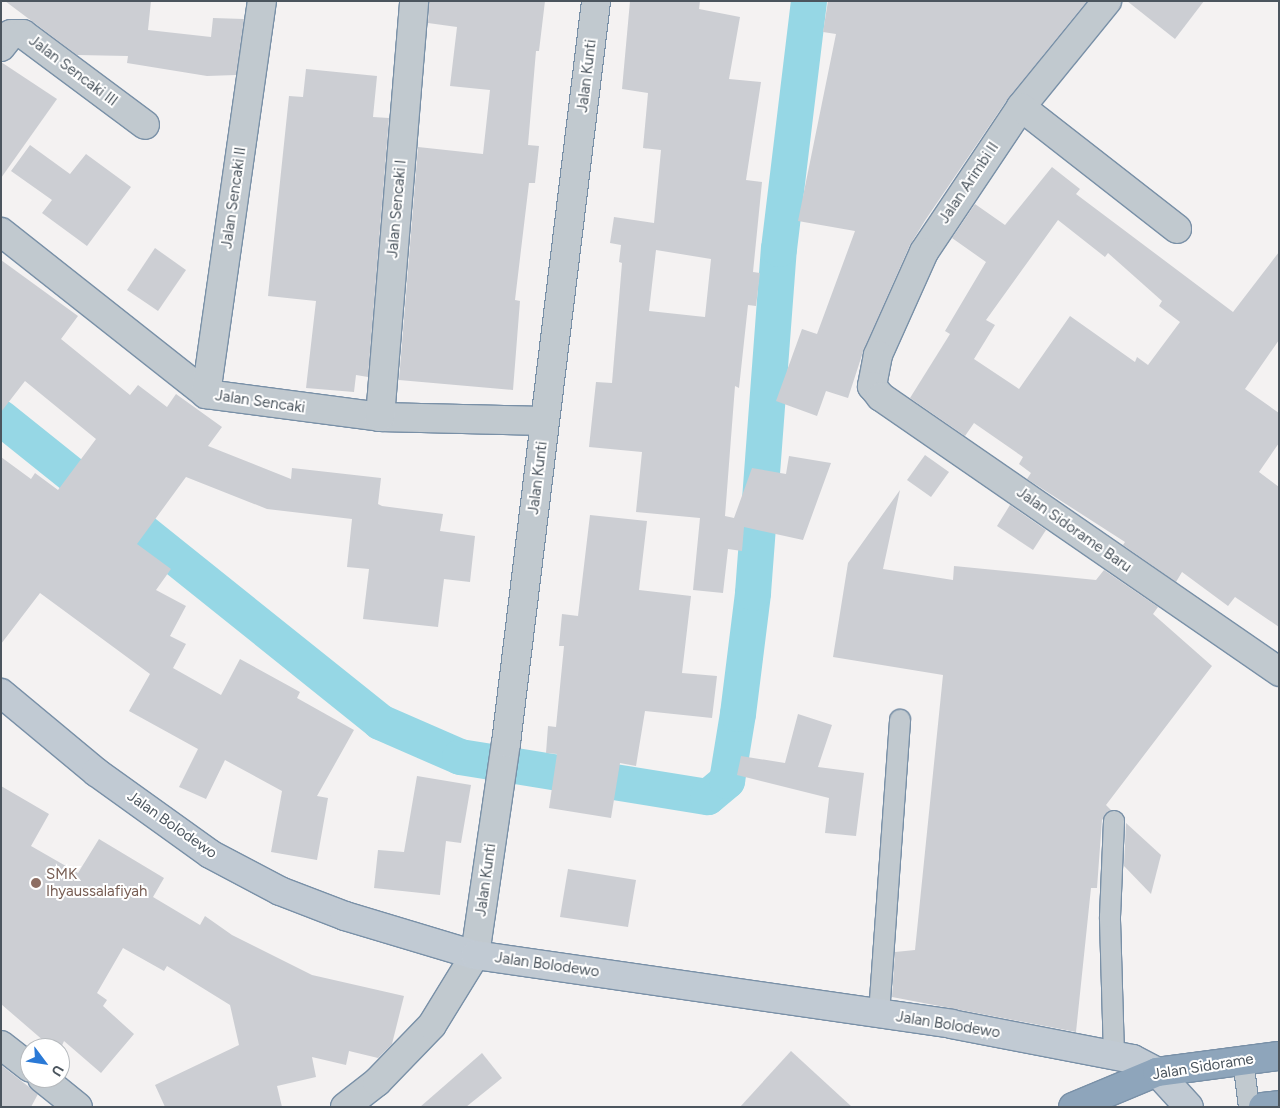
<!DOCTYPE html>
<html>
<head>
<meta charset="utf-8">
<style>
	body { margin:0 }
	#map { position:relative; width:1280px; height:1108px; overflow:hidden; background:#f4f2f2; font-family:Figtree,sans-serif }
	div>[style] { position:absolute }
	.canal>* { height:36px; margin:-18px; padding:0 18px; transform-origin:18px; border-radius:18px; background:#96d7e5 }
	.building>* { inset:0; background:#ccced3 }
	.roads { filter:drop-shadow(1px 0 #7990a7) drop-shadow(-1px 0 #7990a7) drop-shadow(0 1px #7990a7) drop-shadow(0 -1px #7990a7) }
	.lane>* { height:20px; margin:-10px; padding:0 10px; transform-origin:10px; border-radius:10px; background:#c1c9cf }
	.street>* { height:28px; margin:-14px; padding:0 14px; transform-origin:14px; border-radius:14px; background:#c1c9cf }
	.secondary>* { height:28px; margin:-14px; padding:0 14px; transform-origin:14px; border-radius:14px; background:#c1cad3 }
	.highway>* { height:28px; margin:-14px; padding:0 14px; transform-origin:14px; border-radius:14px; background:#8ea5bb }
	.dots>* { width:14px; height:14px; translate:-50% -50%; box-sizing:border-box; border:2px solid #fff; border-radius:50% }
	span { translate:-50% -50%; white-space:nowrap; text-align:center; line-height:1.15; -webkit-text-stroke:4px #fff; paint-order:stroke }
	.street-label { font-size:15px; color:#4b555e }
	.education-label { font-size:15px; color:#785e54 }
	.left { translate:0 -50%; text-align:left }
	.frame { position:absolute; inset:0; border:2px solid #4b555e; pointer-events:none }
	.north { position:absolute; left:20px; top:1038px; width:50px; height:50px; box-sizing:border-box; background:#fff; border:1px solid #b7bbbf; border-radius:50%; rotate:121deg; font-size:14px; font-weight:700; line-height:20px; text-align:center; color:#4b555e }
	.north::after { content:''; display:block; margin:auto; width:18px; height:22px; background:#2a79d6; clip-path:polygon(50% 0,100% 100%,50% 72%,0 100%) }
</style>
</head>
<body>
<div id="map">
	<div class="canal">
		<div style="left:1px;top:418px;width:486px;rotate:38.7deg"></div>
		<div style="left:380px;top:722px;width:87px;rotate:23.6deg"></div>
		<div style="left:460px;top:757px;width:251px;rotate:9.2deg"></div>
		<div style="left:708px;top:797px;width:25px;rotate:-40deg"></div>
		<div style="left:727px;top:781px;width:68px;rotate:-80.7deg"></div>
		<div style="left:738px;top:714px;width:122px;rotate:-82.9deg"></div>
		<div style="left:753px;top:593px;width:345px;rotate:-85.7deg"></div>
		<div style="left:779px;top:249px;width:250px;rotate:-83.1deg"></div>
	</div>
	<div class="building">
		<div style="clip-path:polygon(5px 1px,151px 1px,148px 30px,211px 37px,213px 18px,244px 19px,236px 75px,207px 76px,127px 63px,128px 56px,77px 55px)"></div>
		<div style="clip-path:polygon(429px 1px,545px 1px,539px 51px,536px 51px,528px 145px,539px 146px,535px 183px,529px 183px,515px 300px,520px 301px,513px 390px,399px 380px,418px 147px,483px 154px,490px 90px,450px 86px,457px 27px,428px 23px)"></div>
		<div style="clip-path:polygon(evenodd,630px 1px,700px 1px,699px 9px,740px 17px,729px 79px,761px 82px,746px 180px,762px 182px,753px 272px,760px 273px,756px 306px,748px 305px,739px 388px,735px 386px,725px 516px,734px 518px,752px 468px,786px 474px,789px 456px,831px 463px,803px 540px,744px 527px,742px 551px,728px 549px,723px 593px,693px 590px,700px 518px,636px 512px,642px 452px,589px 447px,596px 382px,612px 383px,622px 263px,619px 262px,621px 245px,610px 243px,614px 217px,654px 223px,661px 150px,643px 148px,648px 93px,622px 89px,630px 1px,656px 250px,711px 259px,705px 317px,649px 311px,656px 250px)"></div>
		<div style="clip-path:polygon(828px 1px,1087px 1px,1009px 97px,926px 219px,910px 245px,864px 349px,848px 398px,826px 391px,817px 416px,776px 401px,802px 329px,817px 334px,855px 231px,798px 221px,836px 34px,823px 32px)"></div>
		<div style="clip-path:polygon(1127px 1px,1204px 1px,1175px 39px)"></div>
		<div style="clip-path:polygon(1px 62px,57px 99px,1px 178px)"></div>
		<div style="clip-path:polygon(306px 69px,377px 76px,373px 117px,389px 118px,368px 377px,356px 375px,354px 392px,306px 388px,316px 301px,268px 296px,289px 96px,303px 97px)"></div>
		<div style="clip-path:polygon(30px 145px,70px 174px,86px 154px,131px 187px,87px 246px,42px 213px,52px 200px,11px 171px)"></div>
		<div style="clip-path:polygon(evenodd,1052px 167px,1080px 189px,1076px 194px,1233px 312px,1279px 252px,1279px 340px,1245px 389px,1279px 413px,1279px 443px,1259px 472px,1279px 487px,1279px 627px,1235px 597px,1228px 606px,1182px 572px,1176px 582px,1123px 545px,1125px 542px,1027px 479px,1031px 473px,1019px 464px,1023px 457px,974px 423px,965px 436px,910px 398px,950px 334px,945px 331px,986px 262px,952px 238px,975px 204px,1005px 225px,1052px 167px,1058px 220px,1105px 257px,1108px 253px,1162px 301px,1159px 306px,1180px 322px,1148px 365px,1137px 357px,1135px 362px,1070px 316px,1019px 389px,974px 359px,995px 325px,986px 320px,1058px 220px)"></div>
		<div style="clip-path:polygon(155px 248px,186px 270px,158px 311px,127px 290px)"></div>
		<div style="clip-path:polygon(1px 260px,78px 316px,61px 339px,130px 395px,138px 385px,167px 407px,176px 394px,222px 427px,208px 446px,291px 479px,292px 468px,381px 478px,378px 504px,382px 506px,443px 514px,440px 531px,475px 536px,470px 582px,444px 579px,438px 627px,363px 619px,369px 569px,347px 567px,352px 519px,267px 509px,186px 477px,137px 544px,171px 569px,156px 590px,186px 606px,170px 636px,186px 644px,173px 668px,221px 695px,240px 659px,300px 692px,297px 698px,354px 730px,317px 796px,328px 798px,317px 860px,271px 852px,282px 791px,225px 760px,206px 799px,179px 787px,198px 749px,129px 711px,150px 674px,40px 593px,1px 644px,1px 457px,31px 479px,35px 473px,58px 490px,96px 439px,25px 381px,1px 412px)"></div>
		<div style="clip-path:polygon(925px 455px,949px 472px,931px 497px,907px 480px)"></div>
		<div style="clip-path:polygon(900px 490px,883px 569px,953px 580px,954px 566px,1096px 580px,1104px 570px,1158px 607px,1153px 614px,1212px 666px,1106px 805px,1111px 810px,1102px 820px,1097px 888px,1091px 888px,1076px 1032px,892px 997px,895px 952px,915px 950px,943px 675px,833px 657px,848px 563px)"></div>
		<div style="clip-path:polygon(1010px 505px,1046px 530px,1033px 550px,997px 526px)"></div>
		<div style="clip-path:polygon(590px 515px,647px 521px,639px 590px,691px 596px,682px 673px,717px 676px,712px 718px,645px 711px,636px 766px,620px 763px,611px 818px,549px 808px,557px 754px,546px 753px,548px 726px,556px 727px,564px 646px,559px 646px,562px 614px,578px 616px)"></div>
		<div style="clip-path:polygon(798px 714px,832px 725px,818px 767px,864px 773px,856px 836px,825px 833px,829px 798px,737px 775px,741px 756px,785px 763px)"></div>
		<div style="clip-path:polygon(417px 776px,471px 785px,461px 843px,446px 841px,440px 895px,374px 888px,378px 850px,404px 852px)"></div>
		<div style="clip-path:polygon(1px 786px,49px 814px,31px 846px,78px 873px,99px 839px,164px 878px,153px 897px,200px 925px,205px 916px,232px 935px,312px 975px,404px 996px,392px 1044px,378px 1058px,349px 1051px,346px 1065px,312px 1057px,316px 1077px,277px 1086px,282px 1107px,165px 1107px,155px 1085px,239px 1045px,230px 1005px,167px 966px,164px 971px,123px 948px,97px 993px,107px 1000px,103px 1006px,134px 1034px,101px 1073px,64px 1041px,60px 1050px,52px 1048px,1px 1004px)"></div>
		<div style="clip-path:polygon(1126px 823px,1161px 855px,1151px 894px,1124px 866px)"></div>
		<div style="clip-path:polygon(568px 869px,636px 880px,628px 927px,560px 917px)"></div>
		<div style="clip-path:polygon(791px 1051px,852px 1107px,740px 1107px)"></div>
		<div style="clip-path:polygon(482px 1053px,502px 1078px,466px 1107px,420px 1107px)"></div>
		<div style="clip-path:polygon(1px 1065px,38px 1094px,31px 1107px,1px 1107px)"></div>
	</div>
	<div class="roads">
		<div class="lane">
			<div style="left:879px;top:1014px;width:295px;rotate:-85.9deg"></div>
			<div style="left:1114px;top:1055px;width:138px;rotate:-91.7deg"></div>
			<div style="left:1110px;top:917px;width:96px;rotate:-87.6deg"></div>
			<div style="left:1243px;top:1060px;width:47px;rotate:82.7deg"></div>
		</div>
		<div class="street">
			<div style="left:1107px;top:1px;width:136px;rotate:129.1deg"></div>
			<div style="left:1021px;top:107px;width:174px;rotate:123.8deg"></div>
			<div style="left:924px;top:252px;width:113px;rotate:114.1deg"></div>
			<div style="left:878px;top:355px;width:32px;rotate:101deg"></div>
			<div style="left:872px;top:386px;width:14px;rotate:51deg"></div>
			<div style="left:881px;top:397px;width:484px;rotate:34.6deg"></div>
			<div style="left:1px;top:47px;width:16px;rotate:-52deg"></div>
			<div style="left:11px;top:34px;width:12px"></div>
			<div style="left:23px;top:34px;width:152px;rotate:36.7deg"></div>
			<div style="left:1021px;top:107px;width:198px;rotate:38deg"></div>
			<div style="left:1px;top:232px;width:261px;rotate:38.3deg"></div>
			<div style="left:206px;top:394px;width:176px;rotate:7.5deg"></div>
			<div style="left:380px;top:417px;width:165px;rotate:1.4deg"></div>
			<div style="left:206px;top:394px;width:397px;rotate:-81.9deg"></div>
			<div style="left:380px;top:417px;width:417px;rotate:-85.3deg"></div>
			<div style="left:1px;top:1045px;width:37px;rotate:38deg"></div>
			<div style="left:42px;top:1078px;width:46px;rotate:38.9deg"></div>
			<div style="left:345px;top:1107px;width:41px;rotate:-38deg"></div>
			<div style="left:377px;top:1082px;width:79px;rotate:-46deg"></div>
			<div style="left:432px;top:1025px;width:82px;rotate:-58.4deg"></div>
			<div style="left:475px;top:955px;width:214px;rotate:-81.7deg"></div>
			<div style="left:506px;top:743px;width:747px;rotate:-83.08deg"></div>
		</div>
		<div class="secondary">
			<div style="left:1px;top:693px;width:124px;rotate:39.7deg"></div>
			<div style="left:96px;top:772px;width:140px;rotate:35.7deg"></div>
			<div style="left:210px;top:854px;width:79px;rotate:27.9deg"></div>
			<div style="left:280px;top:891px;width:70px;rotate:21deg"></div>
			<div style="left:345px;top:916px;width:136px;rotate:16.7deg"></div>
			<div style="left:475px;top:955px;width:481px;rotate:8.2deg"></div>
			<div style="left:951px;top:1024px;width:185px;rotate:10.9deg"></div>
			<div style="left:1133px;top:1059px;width:27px;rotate:28deg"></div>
			<div style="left:1157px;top:1072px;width:47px;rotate:47.6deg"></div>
		</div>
		<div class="highway">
			<div style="left:1073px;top:1107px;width:91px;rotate:-22.6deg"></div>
			<div style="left:1157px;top:1072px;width:123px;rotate:-7.5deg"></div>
			<div style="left:1263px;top:1107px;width:16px;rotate:-7deg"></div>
		</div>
	</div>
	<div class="dots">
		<div style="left:36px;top:883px;background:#8d6e63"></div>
	</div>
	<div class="street-label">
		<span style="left:73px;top:71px;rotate:37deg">Jalan Sencaki III</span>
		<span style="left:587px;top:76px;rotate:-83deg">Jalan Kunti</span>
		<span style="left:969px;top:183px;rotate:-56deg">Jalan Arimbi II</span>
		<span style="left:234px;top:198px;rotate:-82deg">Jalan Sencaki II</span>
		<span style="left:397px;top:209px;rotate:-85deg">Jalan Sencaki I</span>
		<span style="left:260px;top:402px;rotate:8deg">Jalan Sencaki</span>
		<span style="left:538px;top:478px;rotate:-83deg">Jalan Kunti</span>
		<span style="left:1074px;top:530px;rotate:35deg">Jalan Sidorame Baru</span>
		<span style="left:172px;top:825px;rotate:35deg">Jalan Bolodewo</span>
		<span style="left:486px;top:880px;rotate:-82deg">Jalan Kunti</span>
		<span style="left:547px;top:965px;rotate:8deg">Jalan Bolodewo</span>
		<span style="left:948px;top:1025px;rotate:9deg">Jalan Bolodewo</span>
		<span style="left:1203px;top:1067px;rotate:-9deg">Jalan Sidorame</span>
	</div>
	<div class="education-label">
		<span class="left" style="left:46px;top:883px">SMK<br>Ihyaussalafiyah</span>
	</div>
	<div class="frame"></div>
	<div class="north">U</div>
</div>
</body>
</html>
